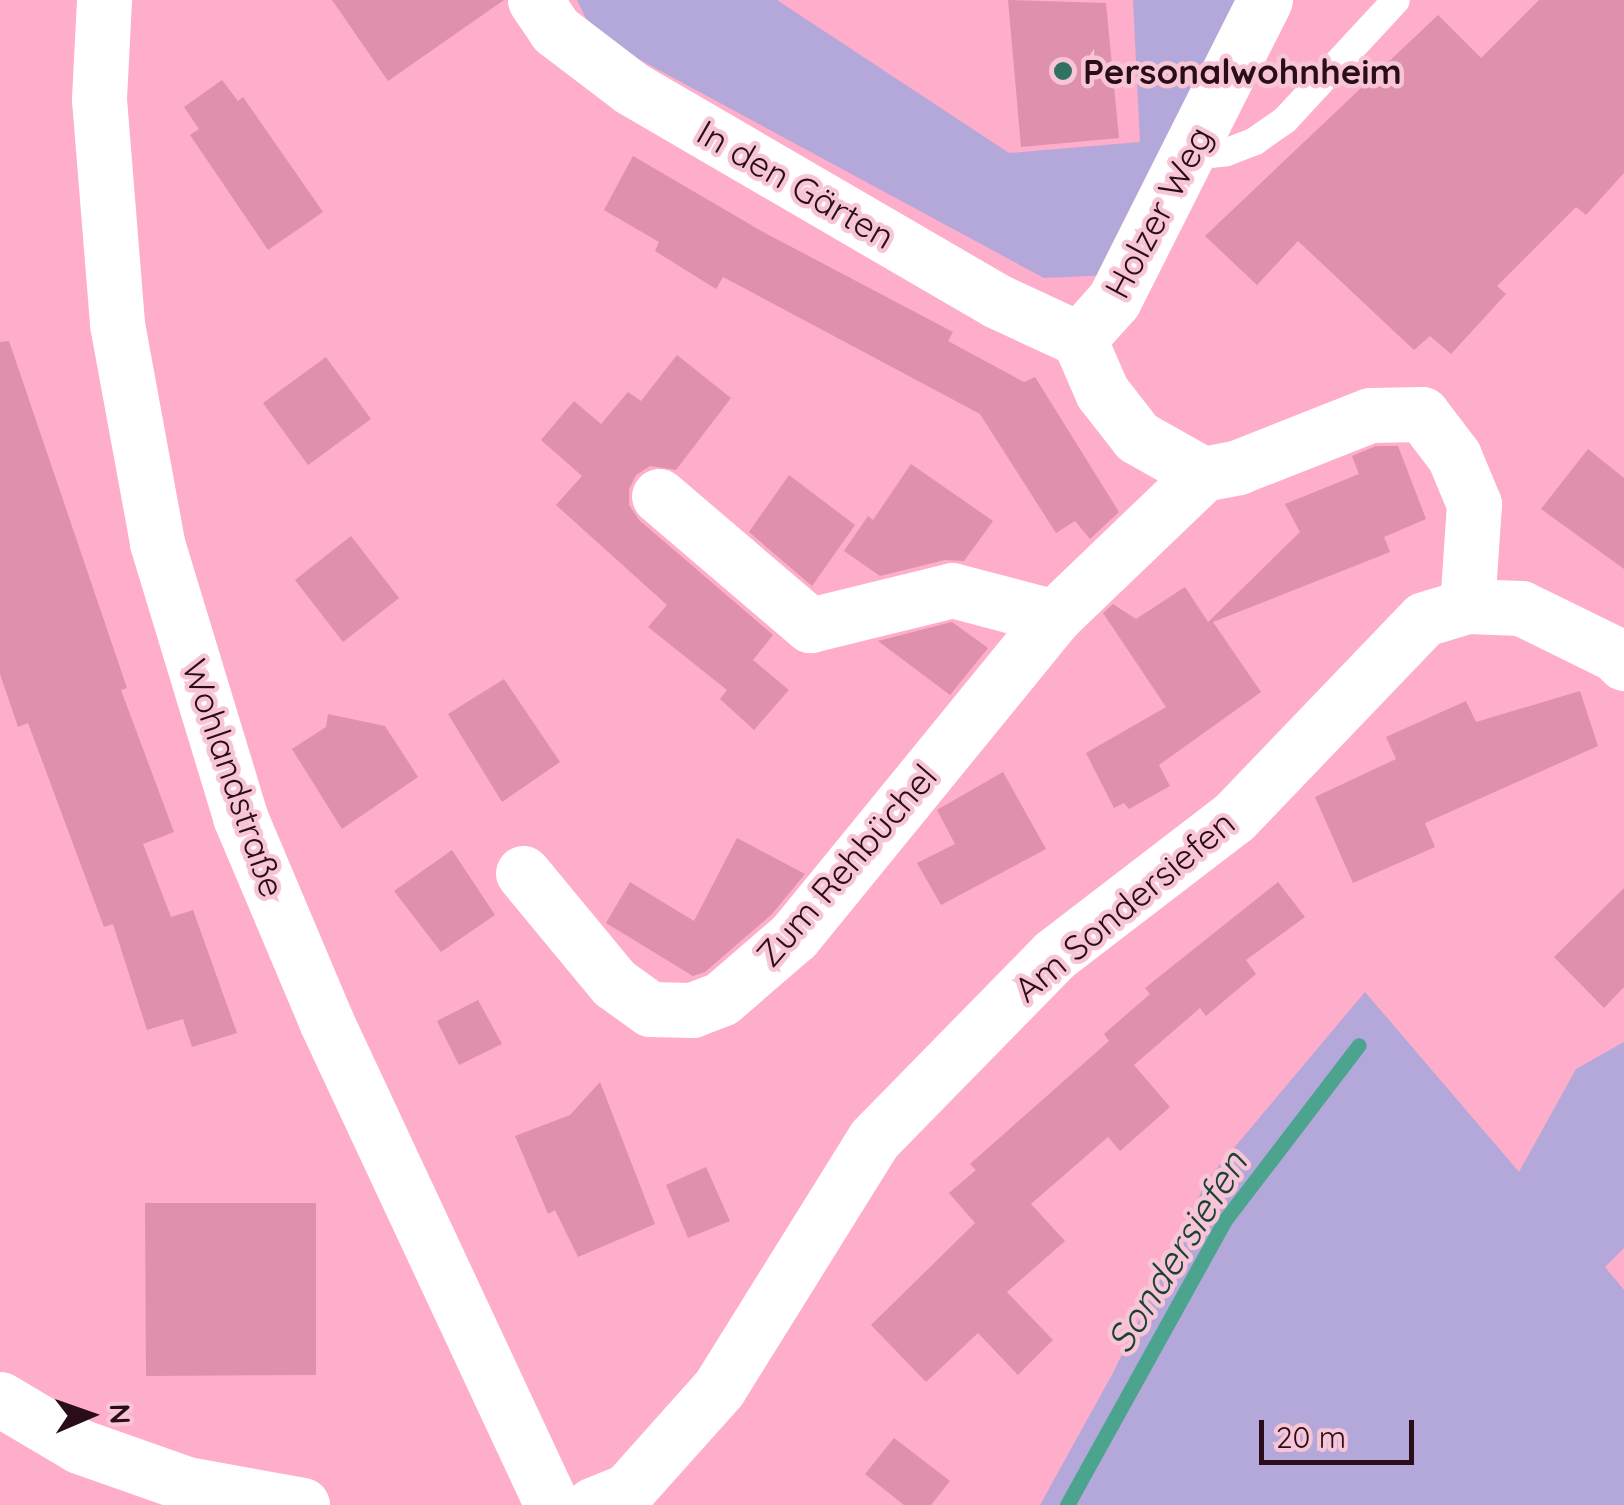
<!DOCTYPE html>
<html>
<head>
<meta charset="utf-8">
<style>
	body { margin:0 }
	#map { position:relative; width:1624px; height:1505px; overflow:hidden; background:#feadca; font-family:Quicksand,sans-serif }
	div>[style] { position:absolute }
	.green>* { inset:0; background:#b4a8da }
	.stream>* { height:15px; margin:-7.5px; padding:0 7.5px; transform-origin:7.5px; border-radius:7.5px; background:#4ca48f }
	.building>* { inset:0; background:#de90ad }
	.lane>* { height:28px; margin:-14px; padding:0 14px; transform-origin:14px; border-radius:14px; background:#fff }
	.street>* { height:55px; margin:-27.5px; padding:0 27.5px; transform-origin:27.5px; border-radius:27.5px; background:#fff }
	.dots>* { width:28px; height:28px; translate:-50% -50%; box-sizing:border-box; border:5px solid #f7c5d6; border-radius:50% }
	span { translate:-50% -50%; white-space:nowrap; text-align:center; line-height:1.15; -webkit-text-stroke:9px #f7c5d6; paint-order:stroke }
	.poi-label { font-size:35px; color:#290d19; font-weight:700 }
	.left { translate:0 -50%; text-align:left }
	.street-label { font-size:35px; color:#290d19 }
	.water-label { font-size:38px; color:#194138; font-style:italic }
	.north { position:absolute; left:40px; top:1365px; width:100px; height:100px; -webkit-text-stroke:8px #f7c5d6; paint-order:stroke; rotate:88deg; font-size:28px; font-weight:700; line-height:40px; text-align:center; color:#290d19 }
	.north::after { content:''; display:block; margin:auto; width:35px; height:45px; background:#290d19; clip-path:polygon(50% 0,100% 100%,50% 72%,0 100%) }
	.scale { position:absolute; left:1259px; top:1420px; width:155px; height:45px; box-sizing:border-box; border:5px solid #290d19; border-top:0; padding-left:12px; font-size:30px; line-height:35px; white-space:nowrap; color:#290d19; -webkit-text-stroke:8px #f7c5d6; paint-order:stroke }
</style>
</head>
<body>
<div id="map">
	<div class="green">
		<div style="clip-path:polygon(577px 0,777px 0,1009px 153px,1140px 142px,1133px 0,1237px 0,1110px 275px,1044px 278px,594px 35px)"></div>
		<div style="clip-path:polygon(1365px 992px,1519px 1172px,1576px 1069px,1624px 1042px,1624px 1248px,1605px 1267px,1624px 1290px,1624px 1505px,1040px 1505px,1114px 1371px,1207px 1180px)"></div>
	</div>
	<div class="stream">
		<div style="left:1067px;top:1505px;width:326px;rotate:-61deg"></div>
		<div style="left:1225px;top:1220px;width:220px;rotate:-52.6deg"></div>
	</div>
	<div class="building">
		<div style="clip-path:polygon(332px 0,504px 0,388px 81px)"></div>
		<div style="clip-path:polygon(1008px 0,1106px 3px,1119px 138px,1021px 147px)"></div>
		<div style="clip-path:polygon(1539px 0,1624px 0,1624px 173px,1586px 215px,1576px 207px,1497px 286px,1506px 294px,1451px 354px,1430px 336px,1414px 350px,1298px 241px,1257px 285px,1205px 236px,1438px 15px,1481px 58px)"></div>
		<div style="clip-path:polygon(222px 80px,238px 101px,243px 97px,323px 212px,268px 250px,190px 135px,199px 129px,184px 107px)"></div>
		<div style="clip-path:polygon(633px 156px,765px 233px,953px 332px,948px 341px,1024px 382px,1035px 377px,1119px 512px,1090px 539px,1075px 521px,1056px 533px,980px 414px,723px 277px,716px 289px,655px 251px,659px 242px,604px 210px)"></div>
		<div style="clip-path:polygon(9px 341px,127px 688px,121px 690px,174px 832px,143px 844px,171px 917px,193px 910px,237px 1033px,192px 1047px,183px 1019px,147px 1030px,113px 924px,104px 927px,28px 723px,18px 727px,0 674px,0 342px)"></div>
		<div style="clip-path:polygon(677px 355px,731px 398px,676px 470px,650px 466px,636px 475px,629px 489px,629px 505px,639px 520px,773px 635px,753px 660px,789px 690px,754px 730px,720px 699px,727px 690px,648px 627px,667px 605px,556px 505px,582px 476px,541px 440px,574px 401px,601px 424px,628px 392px,641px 401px)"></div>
		<div style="clip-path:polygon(326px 357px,371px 419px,308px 465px,263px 403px)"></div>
		<div style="clip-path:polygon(1376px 446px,1398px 446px,1426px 519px,1384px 537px,1390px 552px,1213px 622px,1261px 692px,1159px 765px,1170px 786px,1129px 809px,1124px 803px,1114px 808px,1086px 753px,1166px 707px,1103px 613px,1113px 604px,1136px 619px,1185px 587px,1208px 622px,1300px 532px,1285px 504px,1359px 474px,1352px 456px)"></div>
		<div style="clip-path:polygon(1588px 449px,1624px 478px,1624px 569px,1541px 509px)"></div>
		<div style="clip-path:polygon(911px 464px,993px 521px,964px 561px,945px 560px,880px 576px,844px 551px,868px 516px,873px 520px)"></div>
		<div style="clip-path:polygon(789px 475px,855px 525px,812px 586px,749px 532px)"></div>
		<div style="clip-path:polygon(351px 536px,399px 598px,343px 642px,295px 580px)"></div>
		<div style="clip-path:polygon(952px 622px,988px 648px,950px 695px,878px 641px)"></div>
		<div style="clip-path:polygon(504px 679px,560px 762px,502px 802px,448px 714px)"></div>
		<div style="clip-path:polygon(1580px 691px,1598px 746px,1425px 823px,1435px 847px,1353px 883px,1315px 797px,1396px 759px,1386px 737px,1466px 701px,1476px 722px)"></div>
		<div style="clip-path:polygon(328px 714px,385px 726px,418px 777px,342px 829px,292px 749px,326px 727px)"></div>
		<div style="clip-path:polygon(1003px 772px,1046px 849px,941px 905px,917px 863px,955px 844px,937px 810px)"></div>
		<div style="clip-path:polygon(737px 838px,805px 874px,772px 914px,705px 972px,693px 976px,606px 923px,630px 882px,694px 921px)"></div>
		<div style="clip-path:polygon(452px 850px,495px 915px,441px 952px,394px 891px)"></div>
		<div style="clip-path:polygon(1278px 882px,1305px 917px,1246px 960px,1256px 974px,1206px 1016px,1200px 1008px,1134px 1065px,1170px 1107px,1120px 1151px,1108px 1137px,1031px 1204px,1065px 1241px,1007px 1292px,1053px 1340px,1018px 1375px,978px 1333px,926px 1382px,871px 1325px,975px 1223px,949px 1193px,976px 1170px,970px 1164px,1109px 1041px,1104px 1034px,1150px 994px,1145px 988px)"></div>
		<div style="clip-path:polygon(1624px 888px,1624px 987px,1604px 1008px,1554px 957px)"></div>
		<div style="clip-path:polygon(478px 1000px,502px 1044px,459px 1065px,437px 1021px)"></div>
		<div style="clip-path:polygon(600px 1082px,655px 1224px,578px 1257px,555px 1210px,548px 1214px,515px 1136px,570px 1115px)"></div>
		<div style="clip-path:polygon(706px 1167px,730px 1221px,688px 1238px,666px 1185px)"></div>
		<div style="clip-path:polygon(145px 1203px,316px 1203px,316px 1375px,146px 1376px)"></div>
		<div style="clip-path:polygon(894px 1438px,950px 1481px,931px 1505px,904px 1505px,865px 1474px)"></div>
	</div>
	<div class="lane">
		<div style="left:1191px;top:156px;width:36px;rotate:-6deg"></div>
		<div style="left:1227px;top:152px;width:30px;rotate:-21deg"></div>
		<div style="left:1255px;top:141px;width:37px;rotate:-35deg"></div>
		<div style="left:1285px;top:120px;width:163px;rotate:-47.2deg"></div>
	</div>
	<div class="street">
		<div style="left:104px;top:0;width:99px;rotate:92.9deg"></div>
		<div style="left:99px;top:99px;width:226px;rotate:85.4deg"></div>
		<div style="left:117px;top:324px;width:223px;rotate:79.6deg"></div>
		<div style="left:157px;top:543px;width:286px;rotate:73.1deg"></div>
		<div style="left:240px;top:817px;width:221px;rotate:67.1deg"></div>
		<div style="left:326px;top:1021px;width:534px;rotate:64.97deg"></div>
		<div style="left:535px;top:0;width:36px;rotate:56deg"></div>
		<div style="left:555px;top:30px;width:96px;rotate:37.3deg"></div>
		<div style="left:631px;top:88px;width:423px;rotate:30.2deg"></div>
		<div style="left:997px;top:301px;width:90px;rotate:24.9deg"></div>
		<div style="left:1079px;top:339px;width:58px;rotate:66.5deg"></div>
		<div style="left:1102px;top:392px;width:57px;rotate:52.1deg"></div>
		<div style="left:1137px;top:437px;width:76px;rotate:29.3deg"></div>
		<div style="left:1203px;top:474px;width:36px;rotate:-11deg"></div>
		<div style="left:1238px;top:467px;width:142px;rotate:-21.5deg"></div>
		<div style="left:1370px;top:415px;width:52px;rotate:-1.1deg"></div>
		<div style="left:1422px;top:414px;width:53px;rotate:52.7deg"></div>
		<div style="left:1454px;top:456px;width:52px;rotate:67.4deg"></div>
		<div style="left:1474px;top:504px;width:102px;rotate:93.9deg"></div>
		<div style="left:1079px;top:339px;width:52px;rotate:-48.1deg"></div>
		<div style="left:1114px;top:300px;width:336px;rotate:-63.3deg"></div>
		<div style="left:659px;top:496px;width:199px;rotate:40.5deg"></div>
		<div style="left:810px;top:625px;width:146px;rotate:-13.8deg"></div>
		<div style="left:952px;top:590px;width:106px;rotate:14.8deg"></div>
		<div style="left:523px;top:873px;width:143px;rotate:50.4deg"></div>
		<div style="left:614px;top:983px;width:44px;rotate:35.8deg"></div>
		<div style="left:650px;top:1009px;width:42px;rotate:1.4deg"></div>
		<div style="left:692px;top:1010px;width:31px;rotate:-21deg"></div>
		<div style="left:721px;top:999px;width:96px;rotate:-40.8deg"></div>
		<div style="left:794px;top:936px;width:412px;rotate:-50.8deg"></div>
		<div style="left:1054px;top:617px;width:207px;rotate:-43.8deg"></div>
		<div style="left:0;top:1399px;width:92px;rotate:30.7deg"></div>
		<div style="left:79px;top:1446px;width:114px;rotate:19.4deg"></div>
		<div style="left:187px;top:1484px;width:117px;rotate:10.3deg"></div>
		<div style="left:592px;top:1505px;width:38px;rotate:-22deg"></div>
		<div style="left:627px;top:1491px;width:138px;rotate:-48.2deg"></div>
		<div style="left:719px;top:1388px;width:293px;rotate:-58.1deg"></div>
		<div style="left:874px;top:1139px;width:257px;rotate:-45.6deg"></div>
		<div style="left:1054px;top:955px;width:227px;rotate:-37.5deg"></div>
		<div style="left:1234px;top:817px;width:274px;rotate:-46.2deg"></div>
		<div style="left:1424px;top:619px;width:45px;rotate:-16.8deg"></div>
		<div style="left:1467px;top:606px;width:54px;rotate:2.1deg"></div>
		<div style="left:1521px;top:608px;width:105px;rotate:26.1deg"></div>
		<div style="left:1615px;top:654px;width:13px;rotate:45deg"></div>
	</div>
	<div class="dots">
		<div style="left:1063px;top:71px;background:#2f7162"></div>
	</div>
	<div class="poi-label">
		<span class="left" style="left:1083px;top:71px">Personalwohnheim</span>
	</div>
	<div class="street-label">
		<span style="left:796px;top:184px;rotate:30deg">In den Gärten</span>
		<span style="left:1158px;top:212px;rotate:-62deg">Holzer Weg</span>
		<span style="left:234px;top:778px;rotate:71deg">Wohlandstraße</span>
		<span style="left:846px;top:865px;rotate:-49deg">Zum Rehbüchel</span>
		<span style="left:1124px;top:906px;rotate:-40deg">Am Sondersiefen</span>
	</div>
	<div class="water-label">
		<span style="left:1177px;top:1252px;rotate:-58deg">Sondersiefen</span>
	</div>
	<div class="north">N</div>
	<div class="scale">20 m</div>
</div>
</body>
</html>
